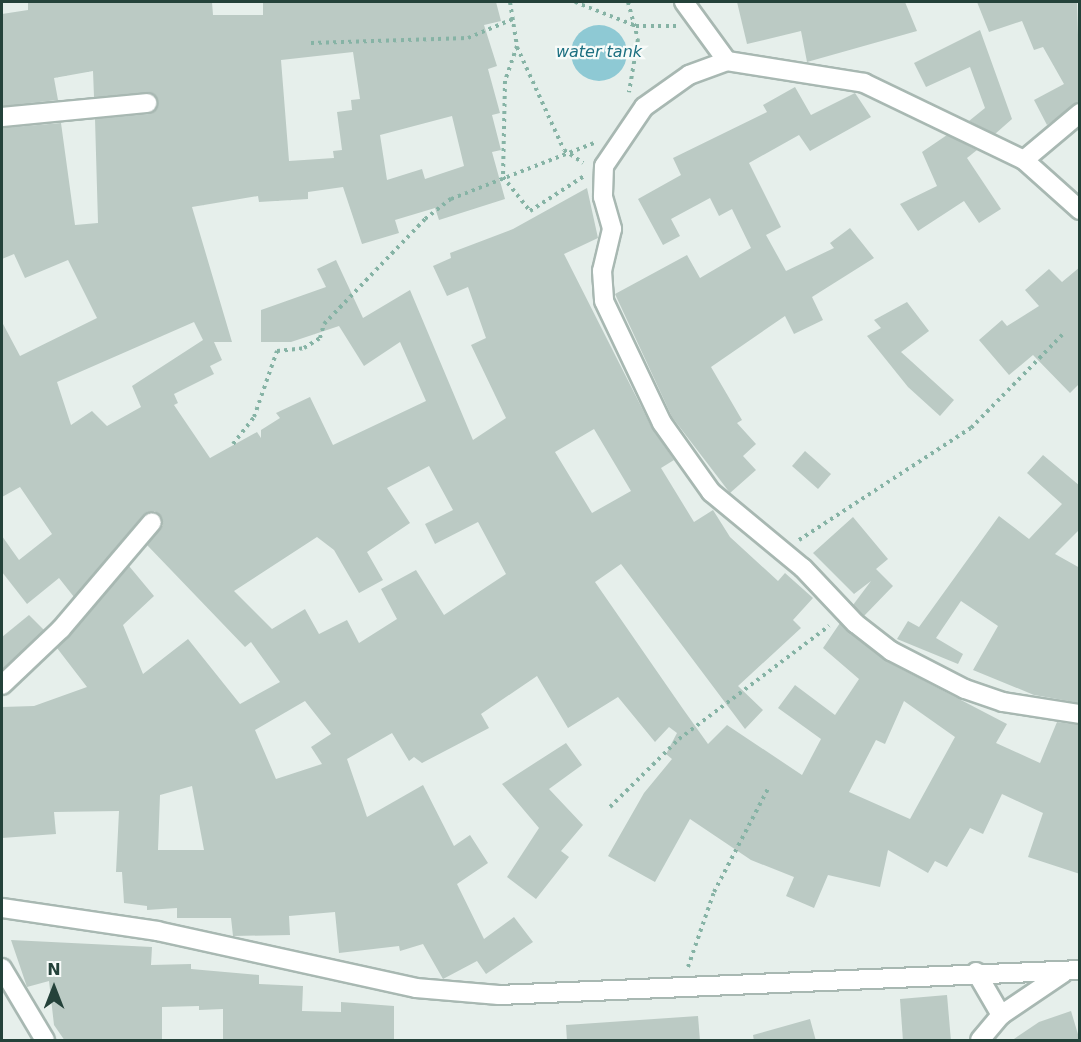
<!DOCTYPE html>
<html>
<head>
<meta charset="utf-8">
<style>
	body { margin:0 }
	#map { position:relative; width:1081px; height:1042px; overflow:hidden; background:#e6efeb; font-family:"DejaVu Sans",sans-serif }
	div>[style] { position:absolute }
	.water>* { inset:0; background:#8ec9d4 }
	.round { border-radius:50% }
	.building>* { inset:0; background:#bbcac4 }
	.path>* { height:4px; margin-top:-2px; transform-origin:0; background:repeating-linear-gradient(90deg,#86b3a5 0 3px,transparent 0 7.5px) }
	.roads { filter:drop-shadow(2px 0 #a8b8b2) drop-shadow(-2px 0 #a8b8b2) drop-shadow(0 2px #a8b8b2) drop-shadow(0 -2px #a8b8b2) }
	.street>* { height:18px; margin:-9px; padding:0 9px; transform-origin:9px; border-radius:9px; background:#fff }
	span { translate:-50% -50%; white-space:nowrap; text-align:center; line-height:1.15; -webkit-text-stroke:4.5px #f7fbf9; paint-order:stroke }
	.water-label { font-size:16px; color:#1c6f80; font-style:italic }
	.frame { position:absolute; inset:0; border:3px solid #24423a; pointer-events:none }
	.north { position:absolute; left:24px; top:958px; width:60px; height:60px; -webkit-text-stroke:4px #f7fbf9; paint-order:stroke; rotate:0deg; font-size:16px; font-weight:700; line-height:24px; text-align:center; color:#24423a }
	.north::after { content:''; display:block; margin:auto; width:21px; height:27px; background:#24423a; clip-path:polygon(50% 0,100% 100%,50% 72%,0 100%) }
</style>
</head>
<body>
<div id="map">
	<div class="water">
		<div class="round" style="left:571px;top:25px;width:56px;height:56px"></div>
	</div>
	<div class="building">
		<div style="clip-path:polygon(evenodd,28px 2px,212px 2px,213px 15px,263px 15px,263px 2px,496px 2px,501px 21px,484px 25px,497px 66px,488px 69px,500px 113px,492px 115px,501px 150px,492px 152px,505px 199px,439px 220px,435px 208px,395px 220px,399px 233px,362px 244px,343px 187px,308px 192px,308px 199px,259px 202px,258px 196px,192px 207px,232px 342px,214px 342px,222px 360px,210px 366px,214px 374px,174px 394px,178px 403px,174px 405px,210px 458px,257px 432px,261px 438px,261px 430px,280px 418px,276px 413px,310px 397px,333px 445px,426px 401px,400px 342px,364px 366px,339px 326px,291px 342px,261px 342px,261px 310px,326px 287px,317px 269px,336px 260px,363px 318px,410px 290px,473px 440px,506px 418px,471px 345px,486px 338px,468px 287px,447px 296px,433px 266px,451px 258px,450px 253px,513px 229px,587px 188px,598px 238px,564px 254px,652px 428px,674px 460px,661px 468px,694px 522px,713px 510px,730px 537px,778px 581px,785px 573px,813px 598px,793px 620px,801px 628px,738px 686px,763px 710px,745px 729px,621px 564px,595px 582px,683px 709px,708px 744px,727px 725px,802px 775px,821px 739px,778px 708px,795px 685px,835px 715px,859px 679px,823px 648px,840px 623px,886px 661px,1007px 724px,996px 743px,1040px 763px,1057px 722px,1080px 725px,1080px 874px,1028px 857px,1043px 813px,1002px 794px,983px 834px,970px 828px,947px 867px,935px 861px,928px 873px,888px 850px,880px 887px,828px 875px,814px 908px,786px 896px,794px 877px,751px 860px,690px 819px,655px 882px,608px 856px,644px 793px,672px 759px,666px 754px,677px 733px,669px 727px,655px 742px,618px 697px,568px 728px,537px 676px,481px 714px,489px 728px,422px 763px,414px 757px,409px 761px,392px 733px,347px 759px,367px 817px,423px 785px,454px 846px,470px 835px,488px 863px,457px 884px,484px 939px,514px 917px,533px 942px,486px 974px,477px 961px,443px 979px,423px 944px,400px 951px,399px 946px,339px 953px,335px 912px,289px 916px,290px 935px,233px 936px,231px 918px,177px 918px,177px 908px,147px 910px,147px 906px,124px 903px,122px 872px,116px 872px,119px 811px,54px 812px,56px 834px,2px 838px,2px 707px,34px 706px,87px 687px,57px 648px,129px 566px,154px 596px,123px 625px,143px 674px,188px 639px,240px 704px,280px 682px,251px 642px,245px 647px,147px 545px,163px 525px,155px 511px,143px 515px,74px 597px,59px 578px,27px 604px,2px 572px,2px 536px,19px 560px,52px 534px,20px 487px,2px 497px,2px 322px,20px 356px,97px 318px,68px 260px,25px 278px,14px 254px,2px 259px,2px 128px,61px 123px,75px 225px,98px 223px,95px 119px,149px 114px,158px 103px,147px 92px,94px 97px,93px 71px,54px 78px,58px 100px,2px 106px,2px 14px,28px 10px,28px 2px,353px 52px,360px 99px,351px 100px,352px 110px,337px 112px,342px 150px,333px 151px,334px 158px,289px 161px,281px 60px,353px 52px,28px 2px,452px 116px,464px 166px,425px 179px,422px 169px,387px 180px,380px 135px,452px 116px,28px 2px,194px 322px,203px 340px,132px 386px,141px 407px,107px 426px,92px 411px,71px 425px,57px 382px,194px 322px,28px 2px,594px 429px,631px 491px,592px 513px,555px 452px,594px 429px,28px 2px,429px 466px,453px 510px,425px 524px,435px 544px,478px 522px,506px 574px,444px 615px,416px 570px,381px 589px,397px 619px,359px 643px,347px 620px,319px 634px,305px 609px,272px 629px,234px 591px,317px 537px,334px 550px,359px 593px,383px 580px,367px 552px,410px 523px,387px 488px,429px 466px,28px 2px,305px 701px,331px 734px,311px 747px,322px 764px,276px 779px,255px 730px,305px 701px,28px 2px,904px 701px,955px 737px,910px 819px,849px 792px,876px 740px,885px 744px,904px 701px,28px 2px,192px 786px,204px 850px,158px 850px,160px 795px,192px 786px)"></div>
		<div style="clip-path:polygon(737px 2px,905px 2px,917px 31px,807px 62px,801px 31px,747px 44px)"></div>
		<div style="clip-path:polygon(977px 2px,1077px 2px,1080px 102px,1047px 125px,1034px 100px,1064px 84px,1043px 47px,1034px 50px,1022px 21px,989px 32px)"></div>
		<div style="clip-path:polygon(980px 30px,1012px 119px,995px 134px,969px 121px,985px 108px,970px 67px,926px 87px,914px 63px)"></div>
		<div style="clip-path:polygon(795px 87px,811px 115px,855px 93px,871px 117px,810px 151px,799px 135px,749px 163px,781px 227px,766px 235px,786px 271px,834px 248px,830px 243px,850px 228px,874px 258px,812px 297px,823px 320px,794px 334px,785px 316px,711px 367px,742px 420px,737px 423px,756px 444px,743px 456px,756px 470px,730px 493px,672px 417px,615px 294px,687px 255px,700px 278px,751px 248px,732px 209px,719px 216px,710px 198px,671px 219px,680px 236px,663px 245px,638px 199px,681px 175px,673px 158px,767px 112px,763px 105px)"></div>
		<div style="clip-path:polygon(947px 135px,977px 150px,967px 158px,1001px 209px,979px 223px,964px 201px,918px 231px,900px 204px,937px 186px,922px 152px)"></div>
		<div style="clip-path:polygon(1080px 267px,1080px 383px,1070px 393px,1033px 355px,1009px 375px,979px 340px,1002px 320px,1007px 326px,1039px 306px,1025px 290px,1049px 269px,1062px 282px)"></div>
		<div style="clip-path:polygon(907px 302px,929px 331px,901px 352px,954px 400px,940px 416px,908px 387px,867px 336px,881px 328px,874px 320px)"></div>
		<div style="clip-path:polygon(805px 451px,831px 474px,818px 489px,792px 466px)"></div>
		<div style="clip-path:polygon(1043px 455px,1080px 486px,1080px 529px,1055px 554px,1080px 568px,1080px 703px,1034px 695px,973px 670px,998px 626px,961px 601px,936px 638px,963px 654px,958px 664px,897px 639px,908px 621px,919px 627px,999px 516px,1029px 539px,1062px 504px,1027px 473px)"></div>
		<div style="clip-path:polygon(853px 517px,888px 559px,876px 569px,893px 586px,864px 616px,853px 605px,871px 581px,854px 594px,813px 553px)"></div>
		<div style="clip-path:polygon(29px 615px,44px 630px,2px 670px,2px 637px)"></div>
		<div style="clip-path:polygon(566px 743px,582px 765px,549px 789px,583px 825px,561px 851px,569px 857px,536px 899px,507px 877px,539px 828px,502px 784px)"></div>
		<div style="clip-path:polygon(11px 940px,152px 947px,151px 965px,191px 964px,191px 969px,259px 975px,259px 984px,303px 986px,302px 1011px,341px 1012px,341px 1002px,394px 1006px,394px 1041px,223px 1041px,223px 1009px,199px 1010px,199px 1006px,162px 1007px,162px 1040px,65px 1041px,54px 1025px,49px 981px,27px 987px)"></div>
		<div style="clip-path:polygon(947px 995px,951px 1041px,903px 1041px,900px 999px)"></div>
		<div style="clip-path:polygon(1071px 1011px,1080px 1041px,1011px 1041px,1039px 1022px)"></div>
		<div style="clip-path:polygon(698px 1016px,700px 1041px,567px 1041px,566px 1025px)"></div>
		<div style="clip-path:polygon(810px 1019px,816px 1041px,754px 1041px,753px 1035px)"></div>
	</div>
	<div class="path">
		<div style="left:510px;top:2px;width:45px;rotate:81deg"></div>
		<div style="left:517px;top:46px;width:37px;rotate:109deg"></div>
		<div style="left:505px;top:81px;width:96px;rotate:91.2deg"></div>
		<div style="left:503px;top:177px;width:43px;rotate:51.5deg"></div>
		<div style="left:530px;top:211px;width:64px;rotate:-32.9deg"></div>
		<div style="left:575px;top:2px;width:66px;rotate:21.5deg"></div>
		<div style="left:636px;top:26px;width:42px"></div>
		<div style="left:628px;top:2px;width:38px;rotate:75deg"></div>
		<div style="left:638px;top:39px;width:54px;rotate:99.6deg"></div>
		<div style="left:311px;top:43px;width:157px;rotate:-1.8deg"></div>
		<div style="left:468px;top:38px;width:49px;rotate:-22.9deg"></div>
		<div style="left:517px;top:47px;width:113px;rotate:65.5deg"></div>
		<div style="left:564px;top:150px;width:23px;rotate:34deg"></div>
		<div style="left:233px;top:444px;width:34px;rotate:-52deg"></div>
		<div style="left:254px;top:417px;width:70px;rotate:-70.8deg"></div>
		<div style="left:277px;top:351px;width:27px;rotate:-6deg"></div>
		<div style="left:304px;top:348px;width:19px;rotate:-32deg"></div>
		<div style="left:320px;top:338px;width:15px;rotate:-74deg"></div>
		<div style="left:324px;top:324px;width:146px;rotate:-46.1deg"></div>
		<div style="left:425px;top:219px;width:33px;rotate:-38deg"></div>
		<div style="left:451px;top:199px;width:154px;rotate:-21.4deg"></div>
		<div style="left:799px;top:540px;width:205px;rotate:-33.1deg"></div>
		<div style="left:971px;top:428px;width:133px;rotate:-45.6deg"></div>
		<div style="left:610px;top:807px;width:97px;rotate:-44.6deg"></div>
		<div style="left:679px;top:739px;width:188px;rotate:-37deg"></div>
		<div style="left:688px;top:967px;width:79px;rotate:-70.9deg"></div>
		<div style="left:714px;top:892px;width:119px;rotate:-62.4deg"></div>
	</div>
	<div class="roads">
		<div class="street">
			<div style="left:684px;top:2px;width:73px;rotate:53.9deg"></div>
			<div style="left:727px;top:61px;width:139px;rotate:9.1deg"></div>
			<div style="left:864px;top:83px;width:178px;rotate:25.7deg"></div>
			<div style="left:1024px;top:160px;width:75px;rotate:41.8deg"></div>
			<div style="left:727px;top:61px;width:40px;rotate:159.8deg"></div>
			<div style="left:689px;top:75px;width:55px;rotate:144.6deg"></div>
			<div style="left:644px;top:107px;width:71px;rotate:124.1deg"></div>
			<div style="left:604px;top:166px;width:31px;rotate:92deg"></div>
			<div style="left:603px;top:197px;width:33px;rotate:74deg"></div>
			<div style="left:612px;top:229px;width:43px;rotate:103.4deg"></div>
			<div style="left:602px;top:271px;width:30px;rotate:86deg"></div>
			<div style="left:604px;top:301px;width:135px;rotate:64.6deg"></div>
			<div style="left:662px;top:423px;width:85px;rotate:54.6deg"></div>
			<div style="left:711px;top:492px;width:119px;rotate:39.6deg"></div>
			<div style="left:803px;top:568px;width:76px;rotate:46.6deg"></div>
			<div style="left:855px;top:623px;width:46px;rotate:37.9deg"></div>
			<div style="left:891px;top:651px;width:83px;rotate:27.2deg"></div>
			<div style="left:965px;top:689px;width:40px;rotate:18.9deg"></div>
			<div style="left:1003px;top:702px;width:78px;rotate:8.9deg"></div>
			<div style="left:2px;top:117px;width:146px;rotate:-5.5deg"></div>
			<div style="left:1024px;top:160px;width:73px;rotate:-40deg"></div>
			<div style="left:2px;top:685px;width:81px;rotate:-43.5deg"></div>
			<div style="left:61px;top:629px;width:140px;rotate:-49.6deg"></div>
			<div style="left:2px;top:908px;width:157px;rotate:8.4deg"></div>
			<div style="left:157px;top:931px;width:265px;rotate:12.4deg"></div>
			<div style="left:416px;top:988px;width:83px;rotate:4.8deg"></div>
			<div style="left:499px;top:995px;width:582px;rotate:-2.46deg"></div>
			<div style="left:2px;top:968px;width:84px;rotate:59.2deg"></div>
			<div style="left:976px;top:972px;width:50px;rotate:59.8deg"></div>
			<div style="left:980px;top:1040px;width:33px;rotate:-50deg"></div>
			<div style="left:1001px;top:1015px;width:75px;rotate:-34.1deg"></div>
		</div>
	</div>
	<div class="water-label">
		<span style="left:599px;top:52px">water tank</span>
	</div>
	<div class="frame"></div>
	<div class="north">N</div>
</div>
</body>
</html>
